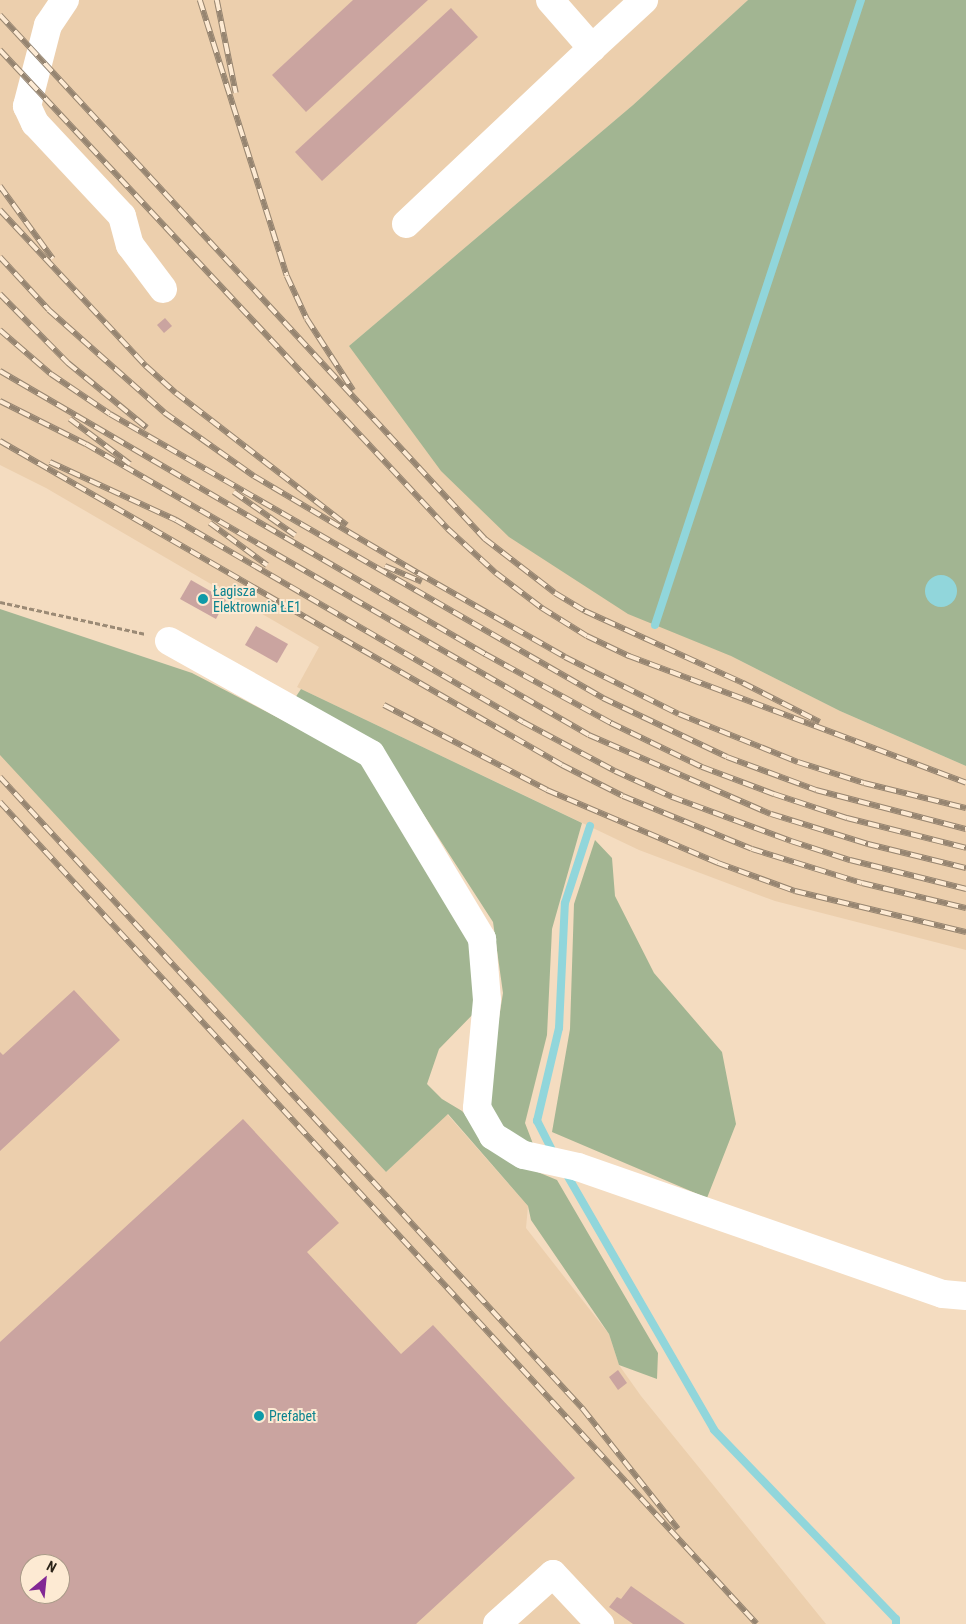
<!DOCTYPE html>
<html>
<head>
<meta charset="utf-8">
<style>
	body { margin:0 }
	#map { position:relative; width:966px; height:1624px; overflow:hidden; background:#f4dcc0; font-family:"Roboto Condensed",sans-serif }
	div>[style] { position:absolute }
	.built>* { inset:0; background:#eccfad }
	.green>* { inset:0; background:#a2b592 }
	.water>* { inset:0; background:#91d6db }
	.round { border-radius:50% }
	.stream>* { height:8px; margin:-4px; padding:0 4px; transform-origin:4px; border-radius:4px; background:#91d6db }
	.building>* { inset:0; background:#caa4a0 }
	.path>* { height:3px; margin-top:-1.5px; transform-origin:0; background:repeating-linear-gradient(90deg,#9b8a75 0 5px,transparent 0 7.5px) }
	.minor>* { height:28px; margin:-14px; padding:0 14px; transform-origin:14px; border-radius:14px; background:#fff }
	.rail>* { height:5.5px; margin-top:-2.75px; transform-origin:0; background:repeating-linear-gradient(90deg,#fdead3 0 11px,#968571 0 22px); box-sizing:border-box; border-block:1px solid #968571 }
	.dots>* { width:14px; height:14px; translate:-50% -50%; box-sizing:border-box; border:2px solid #fdead3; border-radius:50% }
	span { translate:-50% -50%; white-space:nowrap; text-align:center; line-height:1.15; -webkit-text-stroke:4px #fdead3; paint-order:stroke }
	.culture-label { font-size:14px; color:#0d838f }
	.left { translate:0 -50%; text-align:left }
	.north { position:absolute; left:20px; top:1554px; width:50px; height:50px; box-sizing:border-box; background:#fdead3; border:1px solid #a99a88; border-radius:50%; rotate:28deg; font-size:14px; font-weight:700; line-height:20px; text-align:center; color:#2b2318 }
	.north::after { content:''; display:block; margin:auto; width:18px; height:22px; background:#822794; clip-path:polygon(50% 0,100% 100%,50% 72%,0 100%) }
</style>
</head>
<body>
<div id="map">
	<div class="built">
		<div style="clip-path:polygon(0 0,748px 0,633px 105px,349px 346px,731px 656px,840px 711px,966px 766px,966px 950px,775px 901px,639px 850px,301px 689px,297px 687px,319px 647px,46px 488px,0 465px)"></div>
		<div style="clip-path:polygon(evenodd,0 753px,386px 1172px,447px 1114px,528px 1206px,526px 1228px,609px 1334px,619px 1365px,641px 1396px,826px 1624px,0 1624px,0 753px,30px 1564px,60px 1564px,60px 1594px,30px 1594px,30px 1564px)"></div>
	</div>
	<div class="green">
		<div style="clip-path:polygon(748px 0,966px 0,966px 766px,840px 711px,731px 656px,628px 614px,509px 537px,441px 471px,349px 346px,633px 105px)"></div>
		<div style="clip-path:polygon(0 609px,192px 673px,365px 763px,470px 944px,480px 1007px,439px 1049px,427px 1084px,442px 1099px,462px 1111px,511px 1161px,557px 1180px,658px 1353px,657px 1379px,619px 1365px,609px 1334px,531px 1220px,528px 1206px,448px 1114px,386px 1172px,0 755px)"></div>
		<div style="clip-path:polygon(301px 689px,582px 823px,552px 929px,547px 1035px,525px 1123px,535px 1149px,501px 1131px,486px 1100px,503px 993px,493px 922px,389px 761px,293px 701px)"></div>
		<div style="clip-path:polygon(595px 840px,612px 858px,615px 896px,654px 973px,722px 1052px,736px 1124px,707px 1198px,552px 1132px,570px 1029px,574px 904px)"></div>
	</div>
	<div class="water">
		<div class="round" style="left:925px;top:575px;width:32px;height:32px"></div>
	</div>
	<div class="stream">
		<div style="left:655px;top:625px;width:658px;rotate:-71.76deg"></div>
		<div style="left:552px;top:1150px;width:33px;rotate:-117deg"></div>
		<div style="left:537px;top:1121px;width:96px;rotate:-76.7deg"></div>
		<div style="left:559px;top:1028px;width:125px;rotate:-87.3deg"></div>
		<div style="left:565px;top:903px;width:81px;rotate:-72deg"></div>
		<div style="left:567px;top:1175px;width:294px;rotate:60deg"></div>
		<div style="left:714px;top:1430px;width:262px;rotate:46.1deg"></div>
		<div style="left:896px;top:1619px;width:5px;rotate:90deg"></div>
	</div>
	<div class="building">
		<div style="clip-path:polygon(353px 0,428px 0,306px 112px,272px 75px)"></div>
		<div style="clip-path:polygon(451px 8px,478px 37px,322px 181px,295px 152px)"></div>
		<div style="clip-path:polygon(165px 318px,172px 326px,164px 333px,157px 325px)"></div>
		<div style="clip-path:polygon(191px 580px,226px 600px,216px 619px,180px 599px)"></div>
		<div style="clip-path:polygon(256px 626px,288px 644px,277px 663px,245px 645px)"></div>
		<div style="clip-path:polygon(74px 990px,120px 1040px,0 1151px,0 1052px,3px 1055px)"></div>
		<div style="clip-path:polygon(evenodd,243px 1119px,339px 1223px,307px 1252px,401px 1354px,433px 1325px,575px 1478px,416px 1624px,0 1624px,0 1342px,243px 1119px,30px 1564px,60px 1564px,60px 1594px,30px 1594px,30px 1564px)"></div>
		<div style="clip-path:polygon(618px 1370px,627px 1383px,618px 1390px,609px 1377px)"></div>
		<div style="clip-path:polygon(631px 1586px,685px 1624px,633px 1624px,609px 1607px,617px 1597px,621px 1599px)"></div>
	</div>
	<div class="path">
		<div style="left:0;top:602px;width:148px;rotate:12.4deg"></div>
	</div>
	<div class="minor">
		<div style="left:65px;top:0;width:30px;rotate:124deg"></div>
		<div style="left:48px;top:25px;width:84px;rotate:104.5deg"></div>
		<div style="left:27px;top:106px;width:19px;rotate:65deg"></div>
		<div style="left:35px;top:123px;width:127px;rotate:46.9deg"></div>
		<div style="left:122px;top:216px;width:30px;rotate:75deg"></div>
		<div style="left:130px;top:245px;width:55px;rotate:53.1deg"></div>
		<div style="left:550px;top:0;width:64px;rotate:48.8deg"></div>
		<div style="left:592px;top:48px;width:71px;rotate:-42.7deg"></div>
		<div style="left:406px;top:224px;width:256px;rotate:-43.4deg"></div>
		<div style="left:169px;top:641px;width:231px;rotate:29.2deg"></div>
		<div style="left:371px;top:754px;width:216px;rotate:59deg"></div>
		<div style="left:482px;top:939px;width:61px;rotate:85.3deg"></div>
		<div style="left:487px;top:1000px;width:108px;rotate:95.3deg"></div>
		<div style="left:477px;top:1108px;width:32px;rotate:60deg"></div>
		<div style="left:493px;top:1136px;width:36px;rotate:32deg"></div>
		<div style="left:524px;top:1155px;width:55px;rotate:12.5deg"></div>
		<div style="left:578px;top:1167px;width:386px;rotate:19.2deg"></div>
		<div style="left:943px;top:1294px;width:23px;rotate:5deg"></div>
		<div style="left:497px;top:1624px;width:75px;rotate:-41.8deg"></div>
		<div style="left:553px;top:1574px;width:69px;rotate:46.8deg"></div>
	</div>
	<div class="rail">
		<div style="left:200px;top:0;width:289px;rotate:72.5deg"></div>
		<div style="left:287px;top:276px;width:47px;rotate:65.1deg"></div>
		<div style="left:307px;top:319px;width:85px;rotate:57.1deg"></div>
		<div style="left:217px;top:0;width:95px;rotate:78.5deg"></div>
		<div style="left:0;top:15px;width:714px;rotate:47.21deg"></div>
		<div style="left:485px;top:539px;width:88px;rotate:37.6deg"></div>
		<div style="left:555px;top:593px;width:35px;rotate:31deg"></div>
		<div style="left:585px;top:611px;width:174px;rotate:24.5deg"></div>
		<div style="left:743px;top:683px;width:86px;rotate:26.9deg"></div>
		<div style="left:0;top:50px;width:656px;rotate:46.92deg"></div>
		<div style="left:448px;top:529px;width:65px;rotate:42.5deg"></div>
		<div style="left:496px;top:573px;width:58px;rotate:37.3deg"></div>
		<div style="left:542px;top:608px;width:53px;rotate:31.9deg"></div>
		<div style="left:587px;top:636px;width:47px;rotate:25.5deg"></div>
		<div style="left:629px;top:656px;width:360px;rotate:20.6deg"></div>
		<div style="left:0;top:186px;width:90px;rotate:54deg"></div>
		<div style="left:0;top:210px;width:214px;rotate:46.9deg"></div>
		<div style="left:146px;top:366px;width:40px;rotate:42deg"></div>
		<div style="left:176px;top:393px;width:216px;rotate:37.7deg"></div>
		<div style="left:0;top:257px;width:72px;rotate:47.2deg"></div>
		<div style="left:49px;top:310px;width:155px;rotate:41.6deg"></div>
		<div style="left:165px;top:413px;width:109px;rotate:35.3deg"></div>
		<div style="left:254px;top:476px;width:191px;rotate:30.6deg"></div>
		<div style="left:418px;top:573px;width:169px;rotate:29.7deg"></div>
		<div style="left:565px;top:657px;width:127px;rotate:26.6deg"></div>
		<div style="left:679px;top:714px;width:128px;rotate:22deg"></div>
		<div style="left:798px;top:762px;width:69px;rotate:17.7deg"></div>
		<div style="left:864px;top:783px;width:105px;rotate:13.8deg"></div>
		<div style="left:0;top:294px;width:97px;rotate:45.4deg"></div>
		<div style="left:68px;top:363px;width:102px;rotate:39.4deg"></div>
		<div style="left:0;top:330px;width:67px;rotate:40.8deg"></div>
		<div style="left:51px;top:374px;width:71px;rotate:34.1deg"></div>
		<div style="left:110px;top:414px;width:569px;rotate:29.94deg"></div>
		<div style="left:603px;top:698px;width:137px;rotate:25.4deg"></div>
		<div style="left:727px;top:757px;width:95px;rotate:20.3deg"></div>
		<div style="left:816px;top:790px;width:155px;rotate:14.6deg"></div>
		<div style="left:0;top:371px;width:562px;rotate:30.26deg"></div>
		<div style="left:485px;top:654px;width:144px;rotate:28.7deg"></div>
		<div style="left:611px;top:723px;width:101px;rotate:25.8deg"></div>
		<div style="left:702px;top:767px;width:77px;rotate:20.6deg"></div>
		<div style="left:774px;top:794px;width:77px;rotate:18.2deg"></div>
		<div style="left:847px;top:818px;width:123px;rotate:14.1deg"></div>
		<div style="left:0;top:401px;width:96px;rotate:26.6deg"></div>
		<div style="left:86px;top:444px;width:581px;rotate:30.05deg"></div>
		<div style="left:589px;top:735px;width:198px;rotate:23.5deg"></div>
		<div style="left:771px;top:814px;width:102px;rotate:17.2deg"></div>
		<div style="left:868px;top:844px;width:101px;rotate:13.8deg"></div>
		<div style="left:70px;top:419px;width:75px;rotate:36.9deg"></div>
		<div style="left:0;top:441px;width:649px;rotate:29.96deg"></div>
		<div style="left:562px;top:765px;width:68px;rotate:26.9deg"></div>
		<div style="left:623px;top:796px;width:139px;rotate:22.3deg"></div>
		<div style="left:752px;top:849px;width:115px;rotate:17.2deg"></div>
		<div style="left:862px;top:883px;width:107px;rotate:13.5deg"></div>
		<div style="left:50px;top:462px;width:139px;rotate:24.7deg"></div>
		<div style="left:176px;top:520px;width:402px;rotate:30.2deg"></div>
		<div style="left:523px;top:722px;width:104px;rotate:28deg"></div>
		<div style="left:615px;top:771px;width:63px;rotate:24.5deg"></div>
		<div style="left:672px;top:797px;width:127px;rotate:20.3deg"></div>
		<div style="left:791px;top:841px;width:62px;rotate:17.9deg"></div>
		<div style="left:850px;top:860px;width:120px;rotate:14deg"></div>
		<div style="left:234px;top:492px;width:75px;rotate:35.2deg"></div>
		<div style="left:210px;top:523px;width:71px;rotate:36.4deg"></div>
		<div style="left:385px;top:566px;width:40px;rotate:23.4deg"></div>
		<div style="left:384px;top:705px;width:184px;rotate:27.5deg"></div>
		<div style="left:547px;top:790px;width:186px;rotate:23.1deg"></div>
		<div style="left:718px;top:863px;width:82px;rotate:20deg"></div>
		<div style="left:795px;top:891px;width:176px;rotate:13.5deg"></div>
		<div style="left:0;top:777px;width:860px;rotate:47.31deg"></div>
		<div style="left:583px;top:1409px;width:153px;rotate:51.6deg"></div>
		<div style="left:0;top:802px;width:1117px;rotate:47.36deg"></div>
	</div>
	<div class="dots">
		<div style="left:203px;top:599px;background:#0f9aa8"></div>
		<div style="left:259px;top:1416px;background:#0f9aa8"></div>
	</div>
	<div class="culture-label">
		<span class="left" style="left:213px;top:599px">Łagisza<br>Elektrownia ŁE1</span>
		<span class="left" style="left:269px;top:1416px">Prefabet</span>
	</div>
	<div class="north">N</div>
</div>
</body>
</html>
